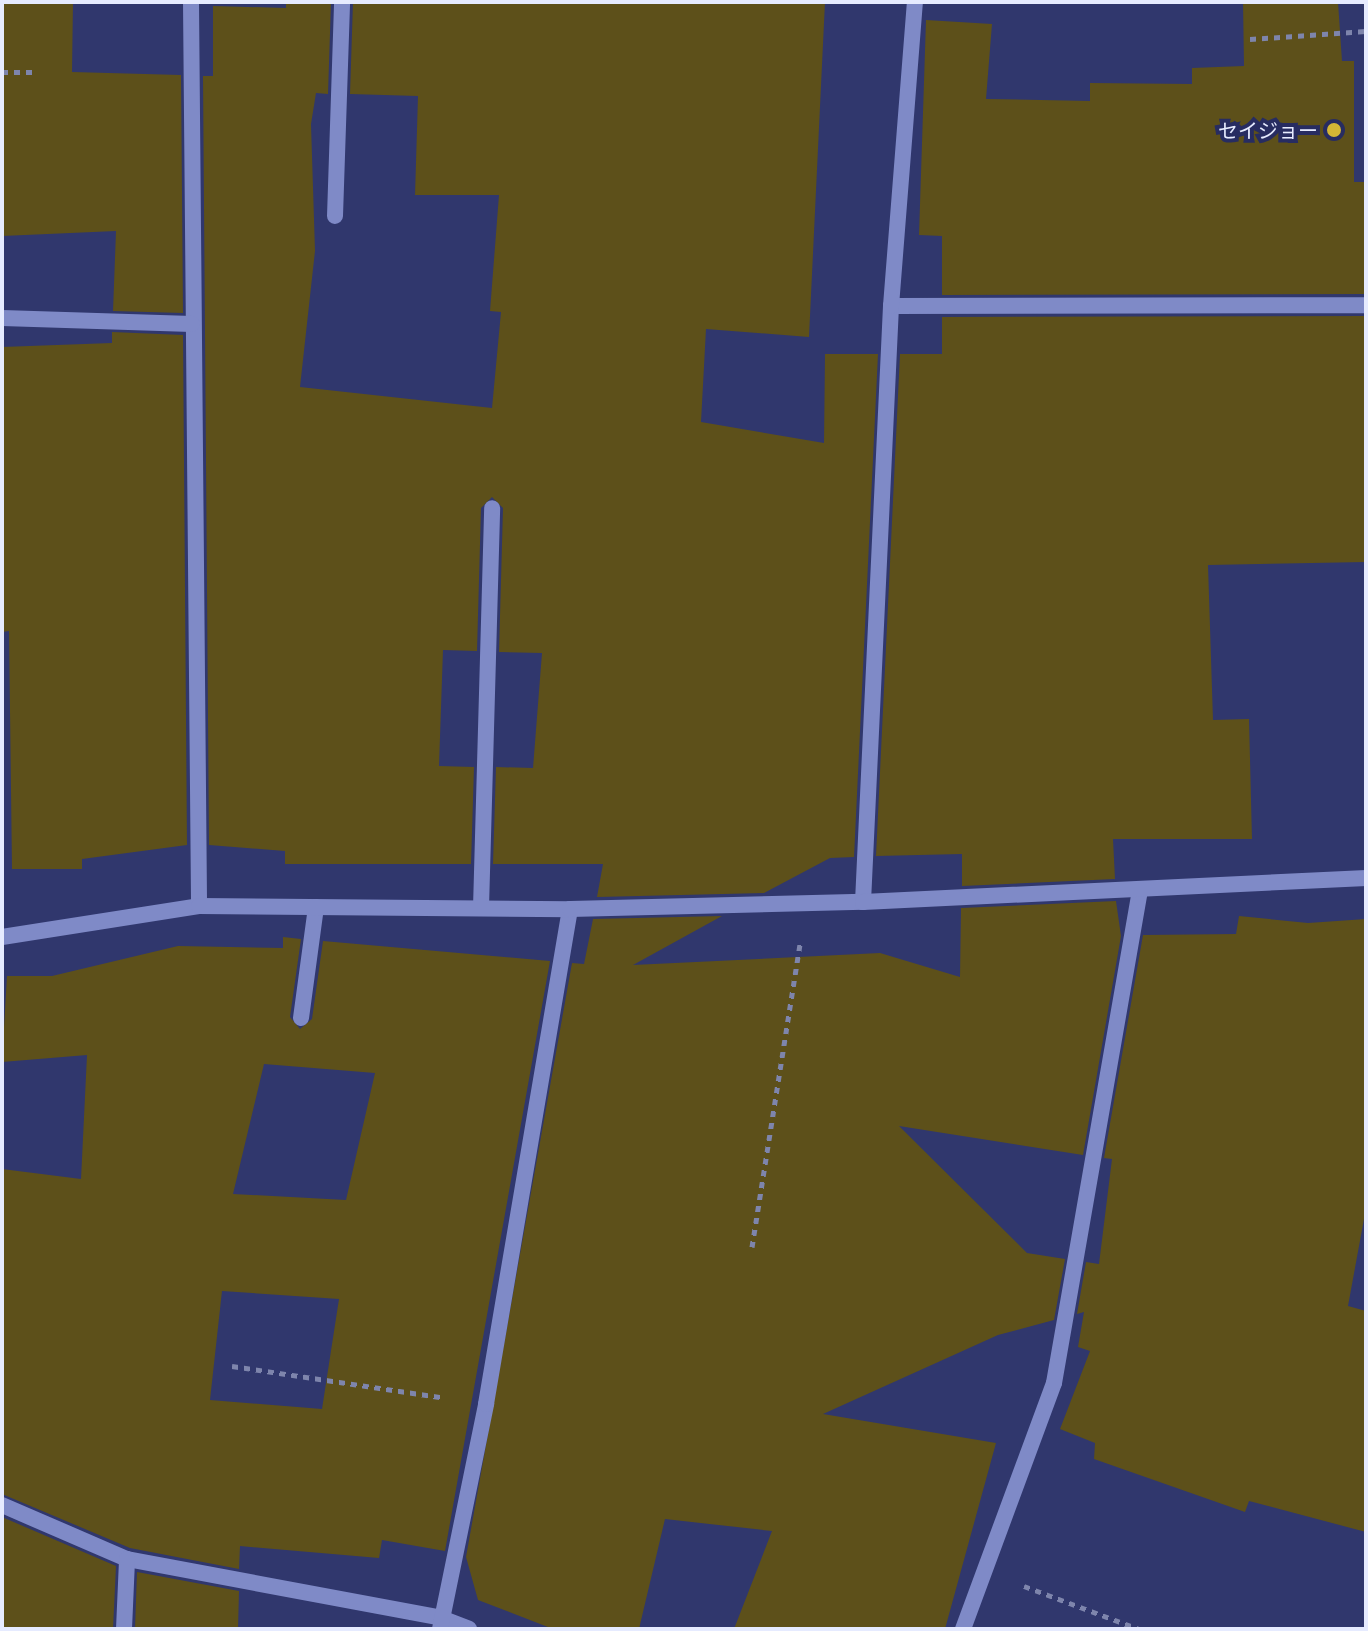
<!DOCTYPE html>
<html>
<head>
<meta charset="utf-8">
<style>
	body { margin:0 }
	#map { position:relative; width:1368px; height:1631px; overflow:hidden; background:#30376d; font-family:"Titillium Web","Noto Sans JP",sans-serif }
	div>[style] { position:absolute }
	.building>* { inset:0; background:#5d501a }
	.path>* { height:5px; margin-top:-2.5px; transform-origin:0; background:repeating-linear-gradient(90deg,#7e85ac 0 6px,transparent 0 12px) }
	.service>* { height:16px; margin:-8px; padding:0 8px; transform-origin:8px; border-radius:8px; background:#7f8ac7 }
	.minor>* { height:16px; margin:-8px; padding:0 8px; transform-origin:8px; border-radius:8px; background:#7f8ac7 }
	.dots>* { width:22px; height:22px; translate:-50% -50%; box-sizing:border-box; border:4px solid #272c61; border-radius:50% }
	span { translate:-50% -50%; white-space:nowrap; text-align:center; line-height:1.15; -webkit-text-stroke:8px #272c61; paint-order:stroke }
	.poi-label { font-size:20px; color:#e6ebff }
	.right { translate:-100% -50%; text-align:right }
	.frame { position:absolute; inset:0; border:4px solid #e6ebff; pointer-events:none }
</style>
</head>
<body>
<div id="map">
	<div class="building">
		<div style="clip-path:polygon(2px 2px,73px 2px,72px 72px,181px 75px,183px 313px,113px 311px,116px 231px,2px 236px)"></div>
		<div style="clip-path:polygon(286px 2px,331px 2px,328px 94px,316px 93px,311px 124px,315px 251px,300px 387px,492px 408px,501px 312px,490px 311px,499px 195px,415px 195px,418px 96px,350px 94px,353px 2px,825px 2px,809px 337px,706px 329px,701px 422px,824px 443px,825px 354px,878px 354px,854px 857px,830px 858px,764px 893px,597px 897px,603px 864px,493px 864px,496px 767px,533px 768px,542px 653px,499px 652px,503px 508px,492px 497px,481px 508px,477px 651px,443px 650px,439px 766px,474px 767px,471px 864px,285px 864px,285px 851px,209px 845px,203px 76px,213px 76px,213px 6px,286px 8px)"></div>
		<div style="clip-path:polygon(1243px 2px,1338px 2px,1342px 61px,1354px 61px,1354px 182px,1366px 182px,1366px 294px,942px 295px,942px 236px,919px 235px,926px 20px,992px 24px,986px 99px,1090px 101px,1090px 83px,1192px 84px,1192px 68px,1244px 66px)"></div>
		<div style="clip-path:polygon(1366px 316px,1366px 562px,1208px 565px,1213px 720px,1249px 719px,1252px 839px,1113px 839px,1115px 879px,962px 886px,962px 854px,876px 856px,900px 354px,942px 354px,942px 317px)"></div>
		<div style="clip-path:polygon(112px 332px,183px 335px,187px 845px,82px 859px,82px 869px,12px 869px,9px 631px,2px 632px,2px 347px,112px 343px)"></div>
		<div style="clip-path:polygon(1116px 901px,1121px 936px,1083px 1155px,899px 1126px,1027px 1253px,1065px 1259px,1054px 1320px,998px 1335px,823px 1414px,996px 1443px,945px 1629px,734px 1629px,772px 1531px,665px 1519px,639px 1629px,553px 1629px,478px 1600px,466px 1557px,572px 963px,584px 964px,593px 919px,722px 916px,633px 965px,880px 953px,960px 977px,961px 908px)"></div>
		<div style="clip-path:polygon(1239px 916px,1308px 923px,1366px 919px,1366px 1208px,1348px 1306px,1366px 1311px,1366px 1532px,1249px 1501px,1245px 1512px,1094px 1459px,1095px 1443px,1060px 1429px,1090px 1351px,1078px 1347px,1084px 1312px,1077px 1314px,1086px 1262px,1099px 1264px,1112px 1159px,1104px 1158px,1143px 935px,1236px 934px)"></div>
		<div style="clip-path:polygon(evenodd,283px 937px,301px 939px,290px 1017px,300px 1029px,312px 1019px,323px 941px,550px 961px,445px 1551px,382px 1540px,379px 1558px,240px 1546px,239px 1569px,130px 1548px,2px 1494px,2px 1169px,81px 1179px,87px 1055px,2px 1062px,7px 976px,52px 976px,178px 946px,283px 948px,283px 937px,264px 1064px,375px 1073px,346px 1200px,233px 1194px,264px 1064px,283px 937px,222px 1291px,339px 1299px,322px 1409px,210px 1400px,222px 1291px)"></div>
		<div style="clip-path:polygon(2px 1517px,116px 1566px,113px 1629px,2px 1629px)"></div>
		<div style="clip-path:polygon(137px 1572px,239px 1591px,238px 1629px,135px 1629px)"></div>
	</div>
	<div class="path">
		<div style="left:1250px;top:39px;width:116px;rotate:-3.9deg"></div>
		<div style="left:2px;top:72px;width:31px"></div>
		<div style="left:752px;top:1247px;width:308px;rotate:-81deg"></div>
		<div style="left:232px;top:1366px;width:215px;rotate:8.5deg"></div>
		<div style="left:1024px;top:1586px;width:123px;rotate:20.5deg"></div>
	</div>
	<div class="service">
		<div style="left:191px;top:2px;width:904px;rotate:89.49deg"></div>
		<div style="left:335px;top:216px;width:214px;rotate:-88.1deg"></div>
		<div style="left:891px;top:306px;width:475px;rotate:-0.1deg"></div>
		<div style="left:2px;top:318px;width:190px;rotate:1.8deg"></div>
		<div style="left:863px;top:902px;width:597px;rotate:-87.31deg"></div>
		<div style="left:891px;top:306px;width:305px;rotate:-85.5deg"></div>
		<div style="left:481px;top:908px;width:400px;rotate:-88.4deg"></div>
		<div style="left:301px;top:1018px;width:112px;rotate:-82.3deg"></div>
		<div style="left:2px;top:1505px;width:136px;rotate:23.4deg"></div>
		<div style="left:127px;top:1559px;width:319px;rotate:10.6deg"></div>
		<div style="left:441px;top:1618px;width:30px;rotate:21deg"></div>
		<div style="left:124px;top:1629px;width:70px;rotate:-87.5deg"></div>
		<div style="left:440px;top:1629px;width:230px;rotate:-78.4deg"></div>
		<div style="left:486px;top:1404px;width:502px;rotate:-80.37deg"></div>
		<div style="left:963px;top:1629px;width:262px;rotate:-69.7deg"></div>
		<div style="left:1054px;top:1383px;width:500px;rotate:-80.1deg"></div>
	</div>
	<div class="minor">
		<div style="left:2px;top:937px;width:199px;rotate:-8.9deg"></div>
		<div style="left:199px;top:906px;width:371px;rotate:0.5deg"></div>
		<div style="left:570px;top:909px;width:293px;rotate:-1.4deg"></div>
		<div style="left:863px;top:902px;width:504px;rotate:-2.73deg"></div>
	</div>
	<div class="dots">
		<div style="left:1334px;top:130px;background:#d4b635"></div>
	</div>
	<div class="poi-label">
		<span class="right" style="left:1318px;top:130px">セイジョー</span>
	</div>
	<div class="frame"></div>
</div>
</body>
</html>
